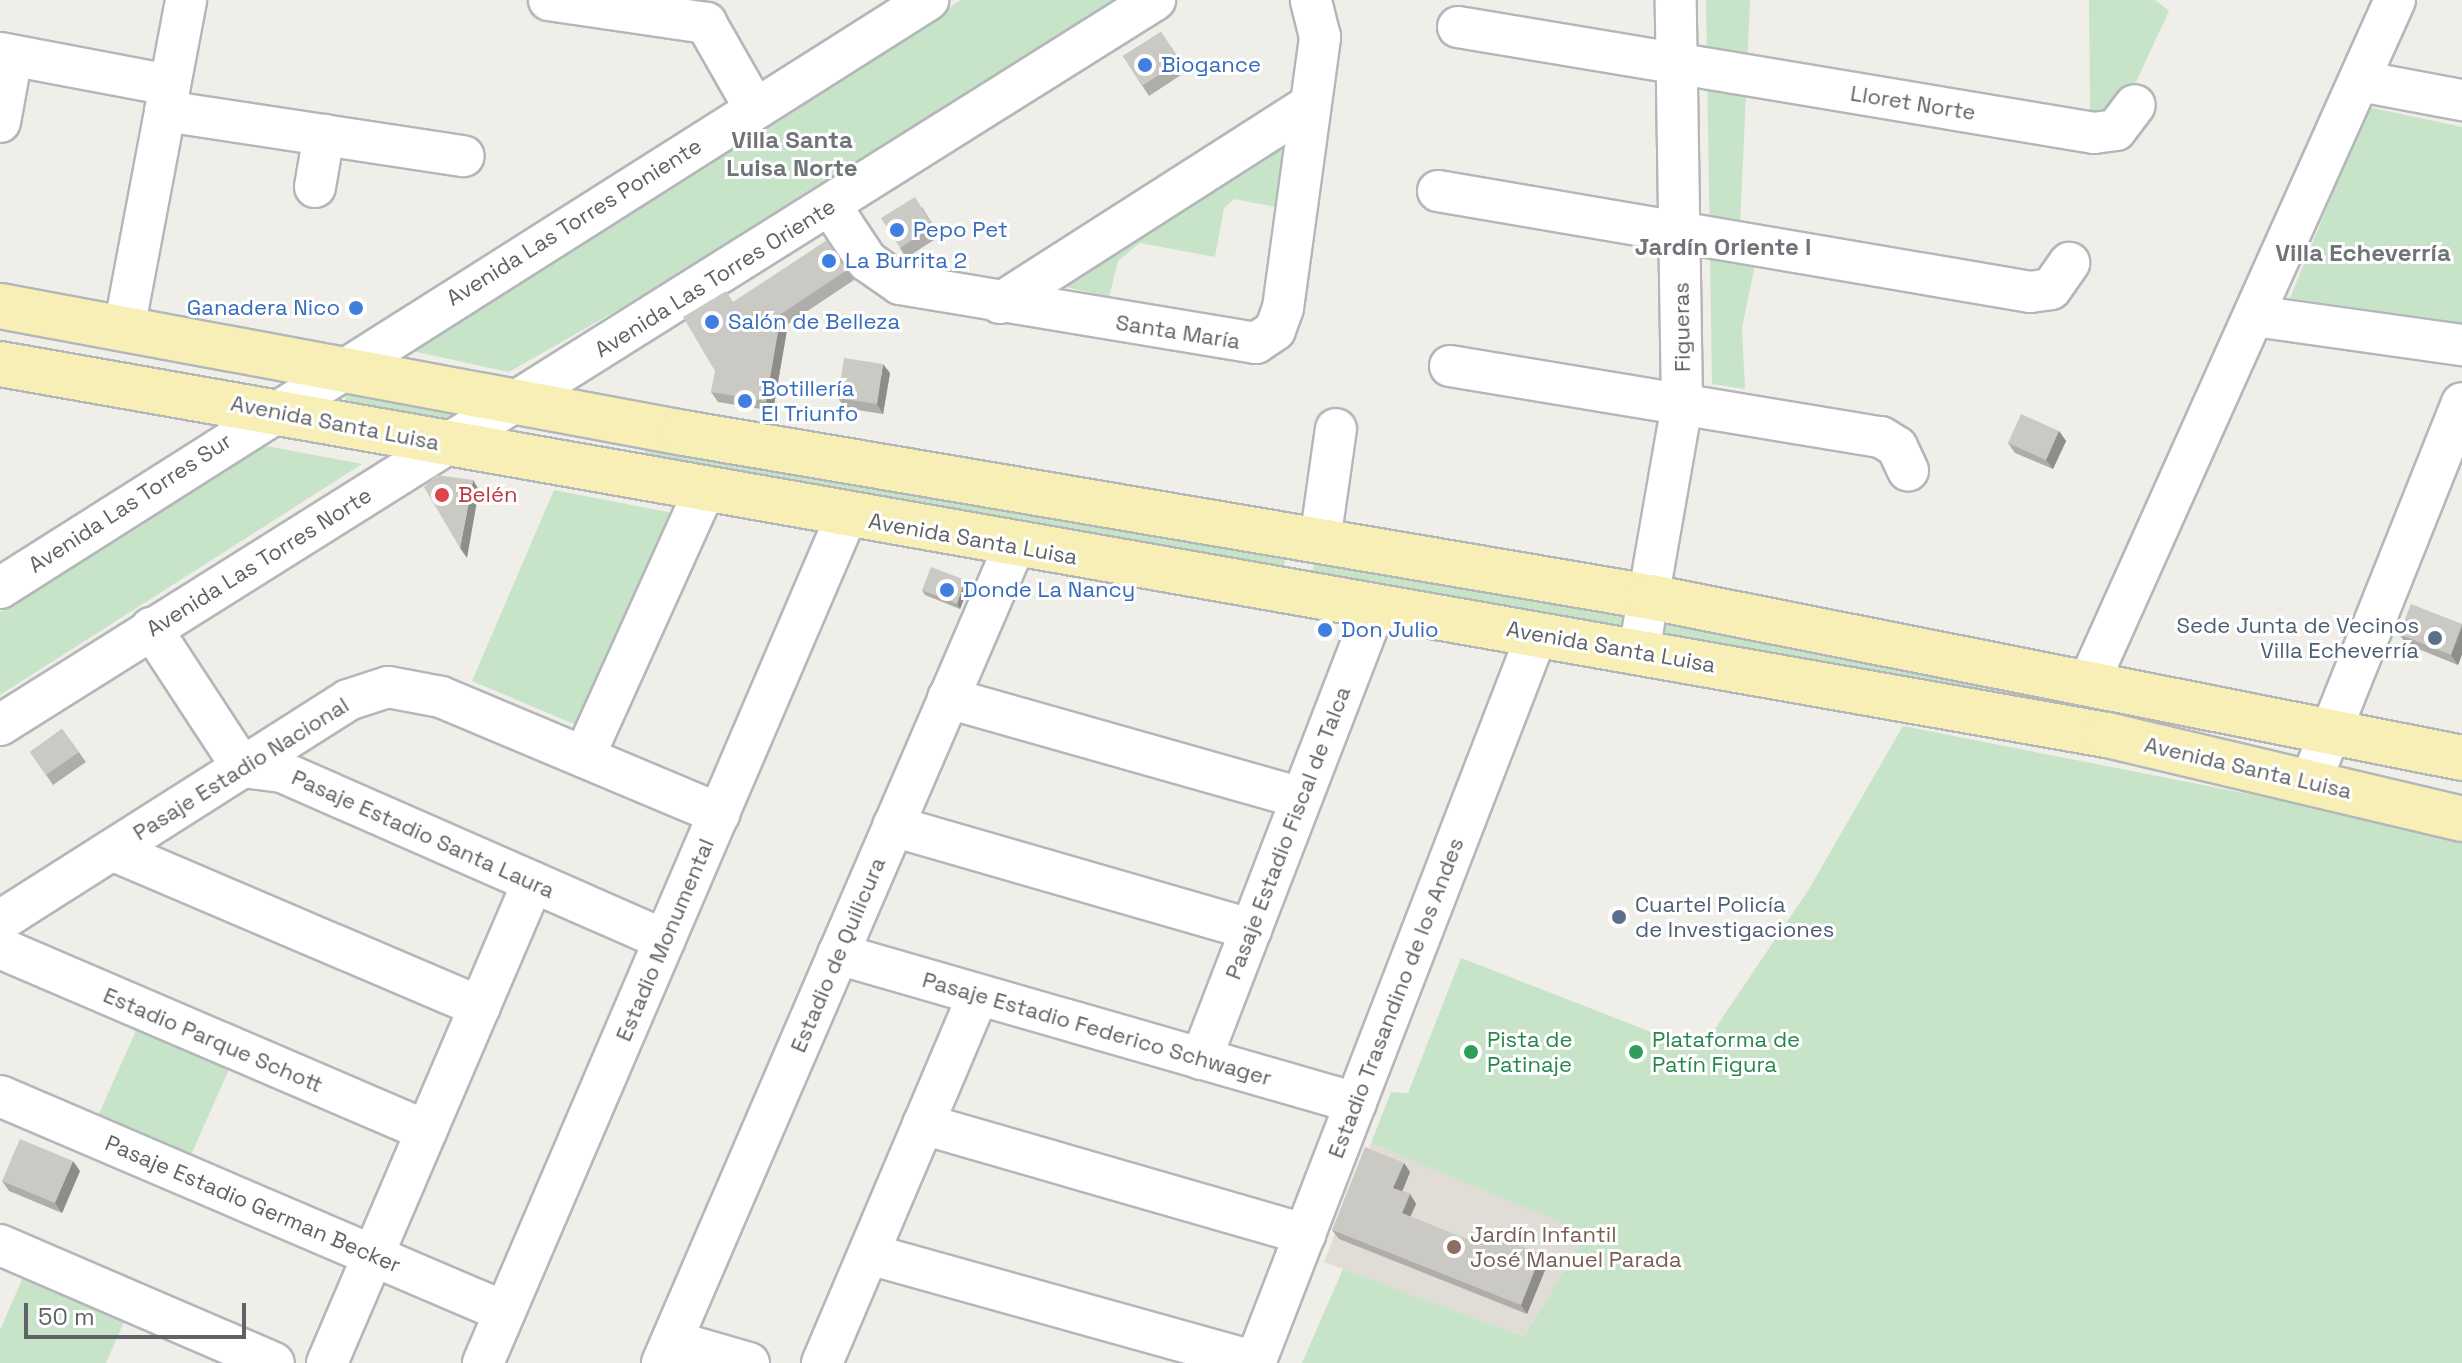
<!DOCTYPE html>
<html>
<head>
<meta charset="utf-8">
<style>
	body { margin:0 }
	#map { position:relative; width:2462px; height:1363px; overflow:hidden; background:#efeee8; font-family:"Space Grotesk",sans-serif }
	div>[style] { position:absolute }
	.education>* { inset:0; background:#dfddd6 }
	.green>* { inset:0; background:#c7e4c8 }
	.roads { filter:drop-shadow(2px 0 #b4b7ba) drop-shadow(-2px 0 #b4b7ba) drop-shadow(0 2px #b4b7ba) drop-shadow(0 -2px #b4b7ba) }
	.minor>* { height:40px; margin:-20px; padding:0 20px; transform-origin:20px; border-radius:20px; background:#fff }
	.major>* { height:44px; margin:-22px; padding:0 22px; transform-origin:22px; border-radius:22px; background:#f7efb5 }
	.wall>* { inset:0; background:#afada9 }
	.shaded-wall>* { inset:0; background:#8e8d89 }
	.building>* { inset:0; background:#cbc9c4 }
	.dots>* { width:22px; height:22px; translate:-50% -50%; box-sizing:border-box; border:4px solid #fff; border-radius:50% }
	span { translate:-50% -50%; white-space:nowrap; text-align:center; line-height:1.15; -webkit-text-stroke:6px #fff; paint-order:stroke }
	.shop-label { font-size:22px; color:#366cbe }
	.left { translate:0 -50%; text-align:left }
	.right { translate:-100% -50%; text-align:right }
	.street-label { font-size:22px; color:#5f6266 }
	.health-label { font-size:22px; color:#be3a42 }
	.service-label { font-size:22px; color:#4e5e75 }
	.leisure-label { font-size:22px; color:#27864d }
	.education-label { font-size:22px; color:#785e54 }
	.neighbourhood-label { font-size:24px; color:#707478; font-weight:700 }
	.scale { position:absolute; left:24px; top:1303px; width:222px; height:36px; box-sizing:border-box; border:4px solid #5f6266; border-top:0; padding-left:10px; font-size:24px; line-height:28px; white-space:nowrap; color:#5f6266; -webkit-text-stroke:6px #fff; paint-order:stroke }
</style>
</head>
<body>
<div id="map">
	<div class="education">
		<div style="clip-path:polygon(1371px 1143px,1588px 1232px,1524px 1337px,1324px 1262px)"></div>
	</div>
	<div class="green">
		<div style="clip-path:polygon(961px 0,1118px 0,761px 228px,509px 372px,403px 349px)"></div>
		<div style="clip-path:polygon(1706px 0,1750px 0,1739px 251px,1757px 255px,1742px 328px,1745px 389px,1712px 384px)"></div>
		<div style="clip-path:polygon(2089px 0,2155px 0,2169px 11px,2121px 114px,2090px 111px)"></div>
		<div style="clip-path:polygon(2368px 107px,2462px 127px,2462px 323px,2290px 298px)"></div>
		<div style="clip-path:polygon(1297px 130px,1282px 208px,1234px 199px,1224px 208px,1215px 257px,1140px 243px,1118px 261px,1109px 297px,1054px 284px)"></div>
		<div style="clip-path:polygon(342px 390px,464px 403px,454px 423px,347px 403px)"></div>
		<div style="clip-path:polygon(649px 444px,1284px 555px,1285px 568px,640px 461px)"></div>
		<div style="clip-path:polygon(266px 446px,362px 464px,0 695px,0 612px)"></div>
		<div style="clip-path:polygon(554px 490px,683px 515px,586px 729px,472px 681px)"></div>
		<div style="clip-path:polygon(1316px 561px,1343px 562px,2185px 719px,2125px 717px,1311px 575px)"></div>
		<div style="clip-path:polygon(1903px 726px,2462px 836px,2462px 1363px,1302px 1363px,1343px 1269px,1524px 1337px,1587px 1233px,1371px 1143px,1391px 1092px,1408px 1093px,1461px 958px,1700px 1051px,1809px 889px)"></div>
		<div style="clip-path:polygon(138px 1026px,230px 1067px,190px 1157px,98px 1116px)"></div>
		<div style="clip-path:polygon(28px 1266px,129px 1310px,106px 1363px,0 1363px,0 1330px)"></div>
	</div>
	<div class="roads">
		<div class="minor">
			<div style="left:549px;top:0;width:159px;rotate:8.3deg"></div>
			<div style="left:706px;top:23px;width:99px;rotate:60.3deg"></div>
			<div style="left:1458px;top:27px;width:645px;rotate:9.46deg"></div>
			<div style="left:2094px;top:133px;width:22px;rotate:-8deg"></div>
			<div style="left:2116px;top:130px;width:31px;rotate:-53deg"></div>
			<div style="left:0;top:53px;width:173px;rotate:10.7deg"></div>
			<div style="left:2360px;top:81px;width:104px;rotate:10.6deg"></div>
			<div style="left:165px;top:111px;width:302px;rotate:8.6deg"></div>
			<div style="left:0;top:122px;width:67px;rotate:-79.7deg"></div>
			<div style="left:315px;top:187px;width:53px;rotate:-80.2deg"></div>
			<div style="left:1438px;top:191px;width:601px;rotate:9.68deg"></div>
			<div style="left:2030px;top:292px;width:21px;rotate:-8deg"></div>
			<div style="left:2051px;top:289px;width:32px;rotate:-55deg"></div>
			<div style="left:830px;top:205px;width:67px;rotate:56.5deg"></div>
			<div style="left:867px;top:261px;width:40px;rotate:34.9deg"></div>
			<div style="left:900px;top:284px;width:361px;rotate:9.4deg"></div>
			<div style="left:1256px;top:343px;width:23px;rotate:-34deg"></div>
			<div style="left:1275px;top:330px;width:23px;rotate:-70deg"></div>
			<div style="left:1283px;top:308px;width:274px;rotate:-82.2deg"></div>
			<div style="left:1320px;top:37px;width:38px;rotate:-104deg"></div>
			<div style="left:1000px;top:303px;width:368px;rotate:-32.6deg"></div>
			<div style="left:2255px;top:316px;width:209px;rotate:8deg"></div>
			<div style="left:124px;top:329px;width:335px;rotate:-79.3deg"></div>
			<div style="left:1450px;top:366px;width:437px;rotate:9.4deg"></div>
			<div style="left:1881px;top:437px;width:19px;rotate:32deg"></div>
			<div style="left:1897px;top:447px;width:26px;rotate:65deg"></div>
			<div style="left:1320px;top:541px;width:113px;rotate:-81.9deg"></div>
			<div style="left:0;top:588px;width:1099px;rotate:-32.36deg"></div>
			<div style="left:151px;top:628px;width:166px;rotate:56.8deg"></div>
			<div style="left:242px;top:767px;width:40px;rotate:7.1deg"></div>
			<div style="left:282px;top:772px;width:418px;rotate:23.7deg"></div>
			<div style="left:1639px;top:651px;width:251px;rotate:-80.1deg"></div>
			<div style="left:1682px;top:404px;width:404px;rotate:-90.9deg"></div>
			<div style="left:2088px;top:684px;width:750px;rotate:-65.83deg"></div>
			<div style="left:948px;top:698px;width:367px;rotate:15.8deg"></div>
			<div style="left:0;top:725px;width:1364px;rotate:-32.12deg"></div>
			<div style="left:584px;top:757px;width:292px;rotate:-65.7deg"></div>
			<div style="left:2310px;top:783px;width:409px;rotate:-68.2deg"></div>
			<div style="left:893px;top:826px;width:373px;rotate:16.1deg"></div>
			<div style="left:112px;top:850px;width:400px;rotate:23.1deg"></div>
			<div style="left:0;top:921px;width:412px;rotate:-32.4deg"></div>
			<div style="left:348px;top:700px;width:42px;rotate:-18deg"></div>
			<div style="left:388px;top:687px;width:54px;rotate:10.7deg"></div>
			<div style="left:441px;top:697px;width:302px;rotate:22.8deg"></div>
			<div style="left:0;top:948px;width:464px;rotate:23.2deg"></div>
			<div style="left:838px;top:954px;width:539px;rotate:16.05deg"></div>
			<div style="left:1201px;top:1059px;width:484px;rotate:-68.9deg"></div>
			<div style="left:0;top:1096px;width:549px;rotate:23.16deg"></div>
			<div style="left:923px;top:1124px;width:398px;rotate:16.1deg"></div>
			<div style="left:0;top:1245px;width:298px;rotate:23.3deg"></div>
			<div style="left:869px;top:1254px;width:402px;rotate:15.6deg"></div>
			<div style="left:672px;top:1341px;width:80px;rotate:15.9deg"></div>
			<div style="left:327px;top:1363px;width:523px;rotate:-66.82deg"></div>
			<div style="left:483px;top:1363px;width:921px;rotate:-66.78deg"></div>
			<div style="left:662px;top:1363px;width:889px;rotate:-66.67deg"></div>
			<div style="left:822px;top:1363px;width:400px;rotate:-67deg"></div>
			<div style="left:1255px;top:1363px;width:782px;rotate:-68.85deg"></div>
		</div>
		<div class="major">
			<div style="left:0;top:306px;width:696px;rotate:10.52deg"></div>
			<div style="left:684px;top:433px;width:980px;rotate:9.64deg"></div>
			<div style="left:1650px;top:597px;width:828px;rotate:11.21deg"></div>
			<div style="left:0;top:364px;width:2139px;rotate:9.99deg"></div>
			<div style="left:2107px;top:735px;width:365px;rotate:13.3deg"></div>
		</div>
	</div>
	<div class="wall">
		<div style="clip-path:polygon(1161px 32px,1187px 71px,1149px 96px,1123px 56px)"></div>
		<div style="clip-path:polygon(922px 207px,940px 236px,906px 258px,900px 248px)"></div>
		<div style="clip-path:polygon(826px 241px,854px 280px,788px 324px,773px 411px,718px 402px,711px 392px,734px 302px)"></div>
		<div style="clip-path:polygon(890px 373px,883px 414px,845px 408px,838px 398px)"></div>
		<div style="clip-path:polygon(2059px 431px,2066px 441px,2053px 469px,2015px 453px,2008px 443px)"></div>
		<div style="clip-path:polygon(965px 580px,969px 585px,960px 609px,925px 595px,922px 590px)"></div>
		<div style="clip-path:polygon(2462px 624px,2462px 654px,2458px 665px,2406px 644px,2399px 634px)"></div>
		<div style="clip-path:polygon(62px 729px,86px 762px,53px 785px,30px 752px)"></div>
		<div style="clip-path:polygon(1404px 1163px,1410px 1172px,1402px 1191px,1410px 1194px,1416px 1204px,1410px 1217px,1479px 1244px,1548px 1263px,1527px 1314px,1339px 1239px,1332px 1230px)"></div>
		<div style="clip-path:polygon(80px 1171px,62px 1213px,9px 1191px,2px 1181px)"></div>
	</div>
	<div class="shaded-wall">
		<div style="clip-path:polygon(781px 314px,788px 324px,773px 411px,766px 401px)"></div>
		<div style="clip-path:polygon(883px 364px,890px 373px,883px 414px,877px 404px)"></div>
		<div style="clip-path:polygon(2059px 431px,2066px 441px,2053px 469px,2046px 460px)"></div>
		<div style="clip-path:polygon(473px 480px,479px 490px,467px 558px,460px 548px)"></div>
		<div style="clip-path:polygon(965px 580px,969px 585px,960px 609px,957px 604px)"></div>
		<div style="clip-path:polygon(2462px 627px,2462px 654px,2458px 665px,2451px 655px)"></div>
		<div style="clip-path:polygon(73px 1161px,80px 1171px,62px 1213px,55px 1203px)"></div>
		<div style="clip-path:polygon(1404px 1163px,1410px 1172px,1400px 1197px,1393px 1188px)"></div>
		<div style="clip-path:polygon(1410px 1194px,1416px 1204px,1408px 1222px,1402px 1213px)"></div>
		<div style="clip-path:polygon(1541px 1254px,1548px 1263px,1527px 1314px,1521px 1305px)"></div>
	</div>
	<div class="building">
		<div style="clip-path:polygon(1161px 32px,1180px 61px,1142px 86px,1123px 56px)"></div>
		<div style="clip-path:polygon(915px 197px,933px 226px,900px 248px,881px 218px)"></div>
		<div style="clip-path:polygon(826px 241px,847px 270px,781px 314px,766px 401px,711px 392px,715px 371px,683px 317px,726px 291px,733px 302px)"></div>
		<div style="clip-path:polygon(844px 358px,883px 364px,877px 404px,838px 398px)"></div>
		<div style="clip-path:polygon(2021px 414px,2059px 431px,2046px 460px,2008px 443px)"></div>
		<div style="clip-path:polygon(436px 475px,473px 480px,460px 548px,424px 487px)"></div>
		<div style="clip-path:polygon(931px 567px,965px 580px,957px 604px,922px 590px)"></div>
		<div style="clip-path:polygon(2411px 604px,2462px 624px,2451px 655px,2399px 634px)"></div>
		<div style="clip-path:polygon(62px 729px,79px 752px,46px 775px,30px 752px)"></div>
		<div style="clip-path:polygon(20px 1139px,73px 1161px,55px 1203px,2px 1181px)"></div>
		<div style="clip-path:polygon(1365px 1147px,1404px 1163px,1393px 1188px,1410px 1194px,1402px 1213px,1479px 1244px,1484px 1231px,1541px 1254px,1521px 1305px,1332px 1230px)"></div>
	</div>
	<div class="dots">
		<div style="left:1145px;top:65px;background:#3f7fe0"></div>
		<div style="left:897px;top:230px;background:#3f7fe0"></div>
		<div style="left:829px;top:261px;background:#3f7fe0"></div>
		<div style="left:356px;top:308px;background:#3f7fe0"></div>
		<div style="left:712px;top:322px;background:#3f7fe0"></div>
		<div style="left:745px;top:401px;background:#3f7fe0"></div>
		<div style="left:442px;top:495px;background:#e0444e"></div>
		<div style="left:947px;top:590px;background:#3f7fe0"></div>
		<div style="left:1325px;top:630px;background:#3f7fe0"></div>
		<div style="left:2435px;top:638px;background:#5c6f8a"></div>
		<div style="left:1619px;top:917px;background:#5c6f8a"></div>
		<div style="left:1471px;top:1052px;background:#2e9e5b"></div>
		<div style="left:1636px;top:1052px;background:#2e9e5b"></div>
		<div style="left:1454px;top:1247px;background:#8d6e63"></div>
	</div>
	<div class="shop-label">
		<span class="left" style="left:1161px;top:65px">Biogance</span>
		<span class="left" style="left:913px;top:230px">Pepo Pet</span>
		<span class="left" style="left:845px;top:261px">La Burrita 2</span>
		<span class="right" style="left:340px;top:308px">Ganadera Nico</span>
		<span class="left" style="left:728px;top:322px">Salón de Belleza</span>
		<span class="left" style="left:761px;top:401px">Botillería<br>El Triunfo</span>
		<span class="left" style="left:963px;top:590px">Donde La Nancy</span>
		<span class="left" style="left:1341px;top:630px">Don Julio</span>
	</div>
	<div class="street-label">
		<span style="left:1913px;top:103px;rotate:9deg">Lloret Norte</span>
		<span style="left:574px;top:222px;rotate:-32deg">Avenida Las Torres Poniente</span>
		<span style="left:715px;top:278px;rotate:-32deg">Avenida Las Torres Oriente</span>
		<span style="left:1682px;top:327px;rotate:-91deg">Figueras</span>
		<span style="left:1178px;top:332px;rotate:9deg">Santa María</span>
		<span style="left:335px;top:423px;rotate:11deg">Avenida Santa Luisa</span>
		<span style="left:130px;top:503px;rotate:-33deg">Avenida Las Torres Sur</span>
		<span style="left:973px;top:539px;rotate:10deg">Avenida Santa Luisa</span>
		<span style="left:259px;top:562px;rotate:-32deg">Avenida Las Torres Norte</span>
		<span style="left:1611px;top:647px;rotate:10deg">Avenida Santa Luisa</span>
		<span style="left:2248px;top:768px;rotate:13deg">Avenida Santa Luisa</span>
		<span style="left:241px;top:769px;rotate:-32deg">Pasaje Estadio Nacional</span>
		<span style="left:1288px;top:833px;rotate:-69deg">Pasaje Estadio Fiscal de Talca</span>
		<span style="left:423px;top:834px;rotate:24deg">Pasaje Estadio Santa Laura</span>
		<span style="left:665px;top:940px;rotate:-67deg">Estadio Monumental</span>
		<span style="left:838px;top:955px;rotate:-67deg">Estadio de Quilicura</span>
		<span style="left:1396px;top:998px;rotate:-69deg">Estadio Trasandino de los Andes</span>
		<span style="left:1097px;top:1029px;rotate:16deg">Pasaje Estadio Federico Schwager</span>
		<span style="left:213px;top:1040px;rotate:23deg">Estadio Parque Schott</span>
		<span style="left:253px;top:1204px;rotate:23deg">Pasaje Estadio German Becker</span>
	</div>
	<div class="health-label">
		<span class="left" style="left:458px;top:495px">Belén</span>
	</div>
	<div class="service-label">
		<span class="right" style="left:2419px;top:638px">Sede Junta de Vecinos<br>Villa Echeverría</span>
		<span class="left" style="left:1635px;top:917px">Cuartel Policía<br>de Investigaciones</span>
	</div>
	<div class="leisure-label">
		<span class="left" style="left:1487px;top:1052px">Pista de<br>Patinaje</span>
		<span class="left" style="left:1652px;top:1052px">Plataforma de<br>Patín Figura</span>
	</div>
	<div class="education-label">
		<span class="left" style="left:1470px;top:1247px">Jardín Infantil<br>José Manuel Parada</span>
	</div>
	<div class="neighbourhood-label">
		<span style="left:792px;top:154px">Villa Santa<br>Luisa Norte</span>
		<span style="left:1723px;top:247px">Jardín Oriente I</span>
		<span style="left:2363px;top:253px">Villa Echeverría</span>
	</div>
	<div class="scale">50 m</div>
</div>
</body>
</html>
